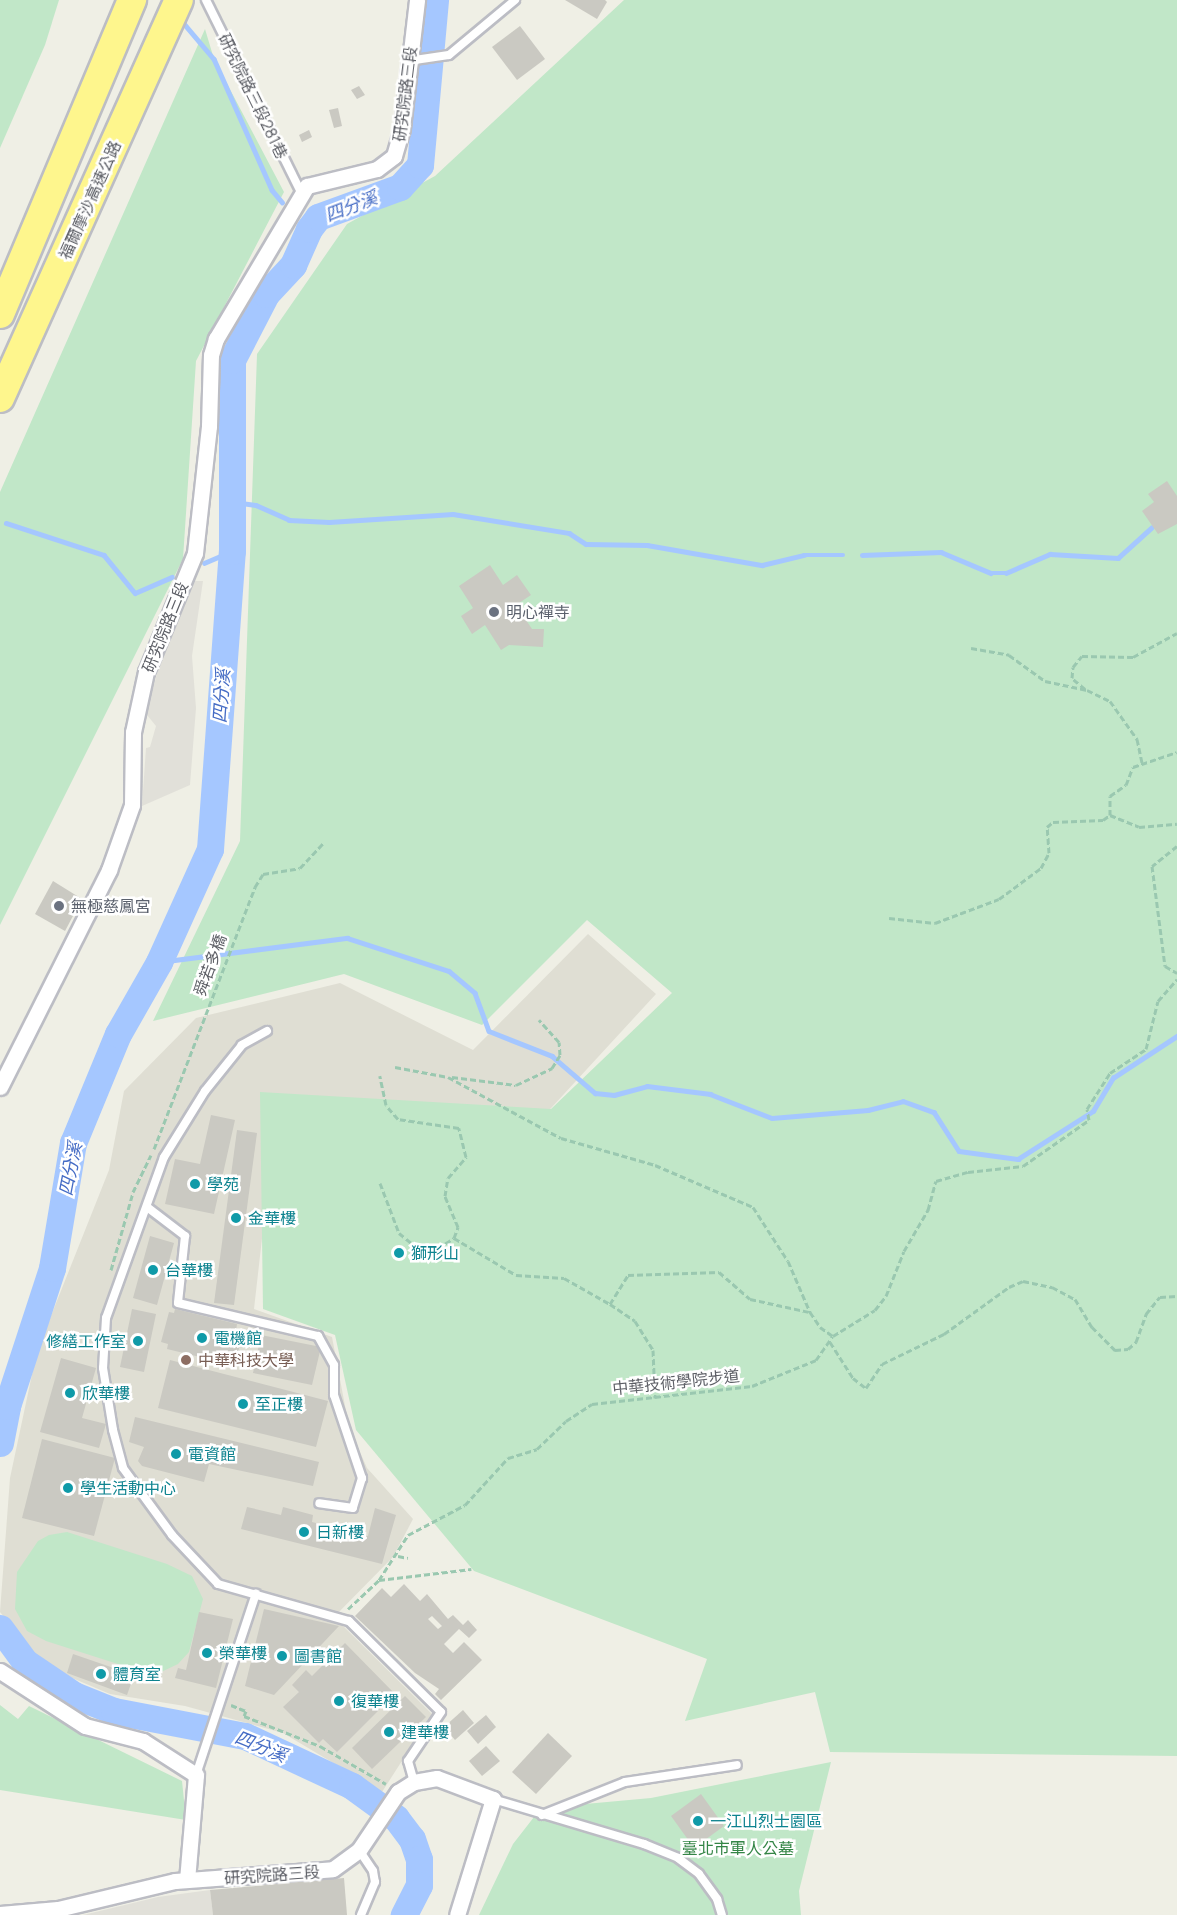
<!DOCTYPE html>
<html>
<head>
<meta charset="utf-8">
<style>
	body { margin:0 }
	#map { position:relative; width:1177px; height:1915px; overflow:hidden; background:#efefe5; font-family:Manrope,"Noto Sans TC",sans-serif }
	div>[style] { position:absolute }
	.industrial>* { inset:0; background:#e1e0d9 }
	.education>* { inset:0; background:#dfded3 }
	.green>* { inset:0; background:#c1e7c8 }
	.stream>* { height:4.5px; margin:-2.25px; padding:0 2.25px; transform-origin:2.25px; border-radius:2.25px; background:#a5c7ff }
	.river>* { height:27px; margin:-13.5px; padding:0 13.5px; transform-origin:13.5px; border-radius:13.5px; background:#a5c7ff }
	.building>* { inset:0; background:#cac9c2 }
	.path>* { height:3px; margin-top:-1.5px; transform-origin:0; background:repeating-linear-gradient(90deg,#9ac8b0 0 6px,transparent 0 9px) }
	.roads { filter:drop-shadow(2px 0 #bcbdc4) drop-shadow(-2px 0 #bcbdc4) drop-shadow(0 2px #bcbdc4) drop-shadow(0 -2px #bcbdc4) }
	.lane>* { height:8px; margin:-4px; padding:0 4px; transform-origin:4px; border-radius:4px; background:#fff }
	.street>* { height:15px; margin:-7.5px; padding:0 7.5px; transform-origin:7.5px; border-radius:7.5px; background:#fff }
	.highway>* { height:28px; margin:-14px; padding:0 14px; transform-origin:14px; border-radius:14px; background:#fef68d }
	.dots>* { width:16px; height:16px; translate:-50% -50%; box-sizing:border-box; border:3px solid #fff; border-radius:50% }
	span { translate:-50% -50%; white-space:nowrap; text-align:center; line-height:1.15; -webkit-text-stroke:5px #fff; paint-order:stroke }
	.street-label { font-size:16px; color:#5d5f66 }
	.worship-label { font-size:16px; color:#5b616d }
	.left { translate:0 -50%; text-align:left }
	.culture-label { font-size:16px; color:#0d838f }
	.right { translate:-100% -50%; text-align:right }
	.education-label { font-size:16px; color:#785e54 }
	.park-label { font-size:16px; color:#348546 }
	.water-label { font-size:18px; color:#456cc5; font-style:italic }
</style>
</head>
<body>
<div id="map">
	<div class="industrial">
		<div style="clip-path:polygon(193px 581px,203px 581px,192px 656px,196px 708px,190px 785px,142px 806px,146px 748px,150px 747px,156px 726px,147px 715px,148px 706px,160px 663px)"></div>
		<div style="clip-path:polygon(210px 1890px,213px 1915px,83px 1915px,158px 1897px)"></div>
	</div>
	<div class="education">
		<div style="clip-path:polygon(588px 934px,656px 994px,541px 1119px,276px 1115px,254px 1309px,332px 1337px,349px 1427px,367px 1468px,413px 1519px,393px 1557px,334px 1617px,432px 1714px,382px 1792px,283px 1733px,185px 1706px,110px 1694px,65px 1675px,37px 1656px,0 1612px,10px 1478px,37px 1351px,109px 1170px,124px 1091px,196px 1018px,340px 983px,473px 1050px)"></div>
	</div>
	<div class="green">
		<div style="clip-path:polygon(0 0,59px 0,45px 45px,0 148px)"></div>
		<div style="clip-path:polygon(624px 0,1177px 0,1177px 1756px,830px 1752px,815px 1692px,685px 1721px,707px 1659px,474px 1571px,356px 1430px,335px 1335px,263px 1309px,260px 1092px,551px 1109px,672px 993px,587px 920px,482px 1025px,344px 974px,153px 1021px,240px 841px,257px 354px,347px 224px,435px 176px)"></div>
		<div style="clip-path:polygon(205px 29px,214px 59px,284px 192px,196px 361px,183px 559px,0 925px,0 492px)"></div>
		<div style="clip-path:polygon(67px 1532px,167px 1564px,192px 1576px,203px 1599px,189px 1652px,178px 1664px,157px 1674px,146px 1673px,46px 1641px,27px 1631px,15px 1609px,17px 1572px,38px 1541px,49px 1535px)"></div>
		<div style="clip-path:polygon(0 1705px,18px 1719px,29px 1706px,182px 1781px,186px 1820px,0 1790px)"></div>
		<div style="clip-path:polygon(831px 1762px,799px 1891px,801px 1915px,479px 1915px,513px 1844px,541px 1808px,651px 1798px)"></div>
	</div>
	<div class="stream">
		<div style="left:181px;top:20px;width:51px;rotate:49.8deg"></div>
		<div style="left:214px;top:59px;width:143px;rotate:66.1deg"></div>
		<div style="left:272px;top:190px;width:16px;rotate:50deg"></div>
		<div style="left:304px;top:223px;width:8px;rotate:50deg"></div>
		<div style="left:234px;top:502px;width:22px;rotate:8deg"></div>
		<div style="left:256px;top:505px;width:36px;rotate:24deg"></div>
		<div style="left:289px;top:520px;width:40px;rotate:2.9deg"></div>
		<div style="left:329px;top:522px;width:124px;rotate:-3.7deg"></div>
		<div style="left:453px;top:514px;width:118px;rotate:9.3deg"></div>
		<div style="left:569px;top:533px;width:20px;rotate:33deg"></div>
		<div style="left:586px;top:544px;width:61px;rotate:0.9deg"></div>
		<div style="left:647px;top:545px;width:117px;rotate:9.9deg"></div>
		<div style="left:762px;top:565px;width:43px;rotate:-13.4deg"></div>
		<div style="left:804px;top:555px;width:39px"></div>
		<div style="left:6px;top:523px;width:103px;rotate:18.1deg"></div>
		<div style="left:104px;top:555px;width:49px;rotate:50.8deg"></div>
		<div style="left:135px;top:593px;width:40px;rotate:-23.4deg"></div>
		<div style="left:862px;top:555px;width:79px;rotate:-2.2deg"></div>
		<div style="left:941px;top:552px;width:54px;rotate:22.8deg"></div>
		<div style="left:991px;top:573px;width:15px"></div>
		<div style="left:1006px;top:573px;width:48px;rotate:-23.4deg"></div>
		<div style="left:1050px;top:554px;width:68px;rotate:3.4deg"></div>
		<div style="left:1118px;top:558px;width:45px;rotate:-42.3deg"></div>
		<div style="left:204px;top:563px;width:30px;rotate:-23deg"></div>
		<div style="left:159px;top:962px;width:190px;rotate:-7.3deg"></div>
		<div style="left:347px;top:938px;width:107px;rotate:17.9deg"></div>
		<div style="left:449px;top:971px;width:34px;rotate:40deg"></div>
		<div style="left:475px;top:993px;width:40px;rotate:69.8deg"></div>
		<div style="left:489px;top:1031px;width:68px;rotate:21.6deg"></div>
		<div style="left:552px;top:1056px;width:57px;rotate:40.7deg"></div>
		<div style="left:595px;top:1093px;width:19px;rotate:6deg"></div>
		<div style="left:614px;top:1095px;width:34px;rotate:-15deg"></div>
		<div style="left:647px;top:1086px;width:64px;rotate:7.2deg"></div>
		<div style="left:710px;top:1094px;width:66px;rotate:21.2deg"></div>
		<div style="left:772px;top:1118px;width:96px;rotate:-4.8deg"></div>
		<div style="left:868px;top:1110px;width:36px;rotate:-14deg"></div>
		<div style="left:903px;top:1101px;width:33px;rotate:20deg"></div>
		<div style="left:934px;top:1112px;width:46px;rotate:57.3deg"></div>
		<div style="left:959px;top:1151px;width:60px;rotate:7.7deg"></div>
		<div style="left:1018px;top:1159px;width:89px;rotate:-32.6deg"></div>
		<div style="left:1093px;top:1111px;width:39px;rotate:-59deg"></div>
		<div style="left:1113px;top:1078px;width:77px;rotate:-33.3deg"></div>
	</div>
	<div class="river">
		<div style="left:0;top:1443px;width:38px;rotate:-79deg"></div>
		<div style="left:7px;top:1406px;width:145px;rotate:-71.9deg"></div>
		<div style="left:52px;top:1268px;width:127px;rotate:-80.5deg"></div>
		<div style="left:73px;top:1143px;width:118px;rotate:-67.6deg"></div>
		<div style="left:118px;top:1034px;width:83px;rotate:-60.3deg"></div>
		<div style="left:159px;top:962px;width:124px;rotate:-65.7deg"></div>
		<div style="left:210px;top:849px;width:299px;rotate:-85.8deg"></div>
		<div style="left:232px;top:551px;width:191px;rotate:-90deg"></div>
		<div style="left:232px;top:360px;width:74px;rotate:-62.7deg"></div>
		<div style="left:266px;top:294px;width:40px;rotate:-47deg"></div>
		<div style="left:293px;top:265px;width:39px;rotate:-66deg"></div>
		<div style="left:309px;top:229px;width:15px;rotate:-53deg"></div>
		<div style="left:318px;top:217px;width:87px;rotate:-20.1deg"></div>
		<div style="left:400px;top:187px;width:30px;rotate:-48deg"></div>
		<div style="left:420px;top:165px;width:166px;rotate:-84.8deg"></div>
		<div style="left:0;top:1628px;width:42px;rotate:53.7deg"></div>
		<div style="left:25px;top:1662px;width:59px;rotate:34deg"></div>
		<div style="left:74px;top:1695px;width:43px;rotate:21.8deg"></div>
		<div style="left:114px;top:1711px;width:133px;rotate:10.8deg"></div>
		<div style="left:245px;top:1736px;width:118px;rotate:25deg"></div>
		<div style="left:352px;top:1786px;width:54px;rotate:36deg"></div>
		<div style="left:396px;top:1818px;width:26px;rotate:53deg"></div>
		<div style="left:412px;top:1839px;width:21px;rotate:71deg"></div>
		<div style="left:419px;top:1859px;width:26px;rotate:90deg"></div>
		<div style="left:419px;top:1885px;width:34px;rotate:117deg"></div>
	</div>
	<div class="building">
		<div style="clip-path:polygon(565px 0,605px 0,607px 2px,597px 19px)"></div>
		<div style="clip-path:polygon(520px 26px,545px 59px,517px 80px,492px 47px)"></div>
		<div style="clip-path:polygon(359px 86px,365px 95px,357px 99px,351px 90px)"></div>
		<div style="clip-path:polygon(338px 108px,342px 126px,334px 128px,329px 110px)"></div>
		<div style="clip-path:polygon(309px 130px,312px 137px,302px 142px,299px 135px)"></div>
		<div style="clip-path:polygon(1167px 481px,1177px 496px,1177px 524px,1158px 534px,1142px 511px,1154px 502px,1148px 494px)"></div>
		<div style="clip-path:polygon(490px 565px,503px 585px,517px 575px,531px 595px,516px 605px,532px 629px,544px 629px,543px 647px,509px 645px,501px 650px,485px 625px,472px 634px,461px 616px,473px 608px,459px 586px)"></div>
		<div style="clip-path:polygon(53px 881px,82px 899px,65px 931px,35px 914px)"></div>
		<div style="clip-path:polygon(211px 1115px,235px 1120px,214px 1214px,165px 1204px,175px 1159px,200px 1164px)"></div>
		<div style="clip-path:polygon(237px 1130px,257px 1133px,234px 1305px,214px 1303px)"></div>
		<div style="clip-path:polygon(150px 1236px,174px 1243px,157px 1305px,133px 1298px)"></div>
		<div style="clip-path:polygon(132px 1309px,156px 1314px,144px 1372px,120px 1367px)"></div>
		<div style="clip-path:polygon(175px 1309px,237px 1324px,236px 1331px,243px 1333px,236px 1360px,230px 1359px,229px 1364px,167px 1349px,168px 1344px,161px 1342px,169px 1312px,174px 1313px)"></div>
		<div style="clip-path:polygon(261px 1335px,321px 1347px,312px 1385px,253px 1373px)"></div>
		<div style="clip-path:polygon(61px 1358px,96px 1368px,82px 1418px,106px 1424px,99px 1448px,40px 1432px)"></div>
		<div style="clip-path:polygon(170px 1360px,328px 1401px,316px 1447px,158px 1408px)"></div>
		<div style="clip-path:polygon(135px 1417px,319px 1462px,313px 1486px,209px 1464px,204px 1482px,142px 1466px,138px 1461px,144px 1447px,129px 1442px)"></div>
		<div style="clip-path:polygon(42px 1439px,115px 1458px,94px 1536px,22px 1518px)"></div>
		<div style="clip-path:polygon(247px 1507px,281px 1515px,283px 1507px,313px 1515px,312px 1522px,368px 1536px,375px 1508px,396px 1515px,382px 1564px,241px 1529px)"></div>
		<div style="clip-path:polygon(evenodd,404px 1584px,420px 1601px,427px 1594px,448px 1619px,453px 1615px,463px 1625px,468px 1620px,477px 1630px,469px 1638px,459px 1629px,444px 1644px,453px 1653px,464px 1642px,482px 1660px,441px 1700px,435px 1694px,439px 1689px,415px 1673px,355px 1616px,382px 1588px,391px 1597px,404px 1584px,432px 1616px,442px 1626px,438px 1629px,428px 1619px,432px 1616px)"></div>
		<div style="clip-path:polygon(264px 1609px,339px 1626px,274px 1695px,245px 1686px)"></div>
		<div style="clip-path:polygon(199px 1612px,233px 1619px,216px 1688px,175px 1678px,178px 1668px,186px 1670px)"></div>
		<div style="clip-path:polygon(345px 1643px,395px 1694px,337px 1752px,323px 1739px,319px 1743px,283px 1707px,299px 1692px,292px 1685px,306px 1670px,312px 1676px)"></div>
		<div style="clip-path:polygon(73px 1654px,134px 1675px,127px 1695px,67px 1673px)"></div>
		<div style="clip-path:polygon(405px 1696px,426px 1717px,372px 1769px,352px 1748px)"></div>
		<div style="clip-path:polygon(463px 1710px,474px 1723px,455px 1740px,444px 1727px)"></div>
		<div style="clip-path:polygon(486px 1715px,496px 1727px,478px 1744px,467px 1731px)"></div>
		<div style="clip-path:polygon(548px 1733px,572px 1756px,536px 1794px,512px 1772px)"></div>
		<div style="clip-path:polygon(486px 1746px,500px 1761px,482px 1776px,469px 1761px)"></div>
		<div style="clip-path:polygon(701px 1794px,724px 1826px,694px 1848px,671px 1816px)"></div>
		<div style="clip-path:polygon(344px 1878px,347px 1915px,213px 1915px,210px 1890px)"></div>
	</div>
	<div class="path">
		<div style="left:971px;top:648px;width:39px;rotate:10deg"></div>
		<div style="left:1009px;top:655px;width:44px;rotate:35.8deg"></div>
		<div style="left:1045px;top:681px;width:43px;rotate:12.1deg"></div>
		<div style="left:1087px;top:690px;width:25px;rotate:26deg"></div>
		<div style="left:1110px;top:701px;width:47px;rotate:54.6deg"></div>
		<div style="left:1137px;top:739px;width:24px;rotate:78deg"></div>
		<div style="left:1085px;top:689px;width:17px;rotate:-140deg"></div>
		<div style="left:1072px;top:678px;width:11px;rotate:-85deg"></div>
		<div style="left:1073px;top:667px;width:14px;rotate:-51deg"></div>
		<div style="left:1082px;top:656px;width:51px;rotate:1.1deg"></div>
		<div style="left:1133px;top:657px;width:50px;rotate:-28.6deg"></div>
		<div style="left:1110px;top:815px;width:31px;rotate:22deg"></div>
		<div style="left:1139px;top:827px;width:38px;rotate:-5deg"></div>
		<div style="left:1177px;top:846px;width:32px;rotate:141deg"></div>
		<div style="left:1152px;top:866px;width:101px;rotate:82.6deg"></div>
		<div style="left:1165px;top:966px;width:14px;rotate:30deg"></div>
		<div style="left:889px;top:918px;width:46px;rotate:6.2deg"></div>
		<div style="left:935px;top:923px;width:68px;rotate:-20.6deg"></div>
		<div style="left:999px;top:899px;width:52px;rotate:-36.4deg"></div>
		<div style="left:1041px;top:868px;width:17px;rotate:-62deg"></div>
		<div style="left:1049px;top:853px;width:26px;rotate:-94deg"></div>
		<div style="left:1047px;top:827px;width:8px;rotate:-40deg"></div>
		<div style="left:1053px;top:822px;width:50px;rotate:-2.3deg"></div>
		<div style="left:1103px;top:820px;width:9px;rotate:-36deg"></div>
		<div style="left:1110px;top:815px;width:19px;rotate:-90deg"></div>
		<div style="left:1110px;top:796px;width:19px;rotate:-35deg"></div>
		<div style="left:1126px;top:785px;width:19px;rotate:-69deg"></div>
		<div style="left:1133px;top:767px;width:46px;rotate:-18.8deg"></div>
		<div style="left:395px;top:1067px;width:54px;rotate:10.7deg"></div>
		<div style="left:448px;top:1077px;width:128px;rotate:28.4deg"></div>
		<div style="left:561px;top:1138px;width:98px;rotate:16deg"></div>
		<div style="left:655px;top:1165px;width:107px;rotate:23.2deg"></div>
		<div style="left:753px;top:1207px;width:64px;rotate:57.1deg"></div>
		<div style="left:788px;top:1261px;width:56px;rotate:66.7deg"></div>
		<div style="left:810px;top:1312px;width:18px;rotate:56deg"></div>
		<div style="left:820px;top:1327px;width:16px;rotate:35deg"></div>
		<div style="left:452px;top:1077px;width:64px;rotate:7.1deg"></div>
		<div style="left:516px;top:1085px;width:40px;rotate:-25deg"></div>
		<div style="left:552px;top:1068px;width:15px;rotate:-58deg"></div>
		<div style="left:560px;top:1055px;width:13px;rotate:-94deg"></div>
		<div style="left:559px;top:1042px;width:30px;rotate:-132deg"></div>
		<div style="left:154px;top:1149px;width:281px;rotate:-68.9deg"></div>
		<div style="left:255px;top:887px;width:15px;rotate:-58deg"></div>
		<div style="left:263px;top:874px;width:37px;rotate:-9deg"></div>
		<div style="left:300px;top:868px;width:35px;rotate:-47deg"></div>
		<div style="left:380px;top:1183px;width:53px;rotate:69.2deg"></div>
		<div style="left:399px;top:1233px;width:22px;rotate:39deg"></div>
		<div style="left:416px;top:1247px;width:15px;rotate:23deg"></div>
		<div style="left:430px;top:1253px;width:28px;rotate:-32deg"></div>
		<div style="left:454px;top:1238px;width:12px;rotate:-70deg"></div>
		<div style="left:458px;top:1227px;width:34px;rotate:-113deg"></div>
		<div style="left:445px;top:1196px;width:18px;rotate:-81deg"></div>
		<div style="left:448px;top:1178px;width:28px;rotate:-49deg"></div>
		<div style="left:466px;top:1157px;width:30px;rotate:-104deg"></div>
		<div style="left:459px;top:1128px;width:62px;rotate:-171.6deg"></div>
		<div style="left:398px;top:1119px;width:18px;rotate:-131deg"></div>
		<div style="left:386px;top:1105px;width:30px;rotate:-102deg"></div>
		<div style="left:454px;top:1238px;width:72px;rotate:30.8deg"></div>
		<div style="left:516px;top:1275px;width:48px;rotate:3.6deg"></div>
		<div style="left:564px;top:1278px;width:53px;rotate:29.5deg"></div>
		<div style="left:610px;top:1304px;width:34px;rotate:-58deg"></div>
		<div style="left:628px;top:1275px;width:91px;rotate:-1.9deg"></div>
		<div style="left:719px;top:1272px;width:41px;rotate:41.1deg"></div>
		<div style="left:750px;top:1299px;width:60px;rotate:12.4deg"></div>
		<div style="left:111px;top:1270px;width:81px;rotate:-74.2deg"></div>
		<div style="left:133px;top:1192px;width:41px;rotate:-64.1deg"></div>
		<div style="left:610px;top:1304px;width:30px;rotate:34deg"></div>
		<div style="left:635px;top:1321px;width:34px;rotate:58deg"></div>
		<div style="left:653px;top:1350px;width:48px;rotate:87.6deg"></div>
		<div style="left:830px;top:1342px;width:43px;rotate:57.4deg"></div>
		<div style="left:853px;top:1378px;width:16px;rotate:38deg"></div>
		<div style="left:866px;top:1388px;width:29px;rotate:-56deg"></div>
		<div style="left:882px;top:1364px;width:69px;rotate:-25.8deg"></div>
		<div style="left:944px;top:1334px;width:80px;rotate:-35.9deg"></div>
		<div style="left:1009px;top:1287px;width:15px;rotate:-23deg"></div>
		<div style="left:1023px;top:1281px;width:30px;rotate:12deg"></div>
		<div style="left:1052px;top:1287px;width:26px;rotate:28deg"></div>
		<div style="left:1075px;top:1299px;width:33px;rotate:59deg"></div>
		<div style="left:1092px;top:1327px;width:33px;rotate:45deg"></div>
		<div style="left:1115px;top:1350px;width:13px;rotate:-4deg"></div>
		<div style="left:1128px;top:1349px;width:11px;rotate:-41deg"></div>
		<div style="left:1136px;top:1342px;width:30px;rotate:-70deg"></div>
		<div style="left:1146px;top:1314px;width:22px;rotate:-51deg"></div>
		<div style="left:1160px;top:1297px;width:17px;rotate:-3deg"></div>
		<div style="left:398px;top:1556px;width:10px;rotate:11deg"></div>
		<div style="left:379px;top:1580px;width:93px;rotate:-6.8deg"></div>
		<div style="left:348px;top:1609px;width:42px;rotate:-43.1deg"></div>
		<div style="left:379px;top:1580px;width:54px;rotate:-57.2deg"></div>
		<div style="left:408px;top:1535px;width:64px;rotate:-27.8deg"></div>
		<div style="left:465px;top:1505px;width:64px;rotate:-47.5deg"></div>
		<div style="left:508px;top:1458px;width:30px;rotate:-17deg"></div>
		<div style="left:537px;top:1449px;width:40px;rotate:-44deg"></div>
		<div style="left:566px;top:1421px;width:31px;rotate:-33deg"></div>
		<div style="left:592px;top:1404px;width:161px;rotate:-6.4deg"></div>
		<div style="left:752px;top:1386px;width:69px;rotate:-22.1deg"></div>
		<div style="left:816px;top:1360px;width:29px;rotate:-55deg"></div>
		<div style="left:833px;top:1336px;width:49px;rotate:-31.8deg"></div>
		<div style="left:875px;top:1310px;width:18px;rotate:-52deg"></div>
		<div style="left:886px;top:1296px;width:48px;rotate:-68.2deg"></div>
		<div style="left:904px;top:1251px;width:48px;rotate:-59.7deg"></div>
		<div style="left:928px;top:1210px;width:30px;rotate:-75deg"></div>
		<div style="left:936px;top:1181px;width:33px;rotate:-16deg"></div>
		<div style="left:968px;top:1172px;width:55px;rotate:-6.2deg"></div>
		<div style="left:1023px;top:1166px;width:80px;rotate:-34.9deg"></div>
		<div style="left:1089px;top:1120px;width:11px;rotate:-100deg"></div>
		<div style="left:1087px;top:1109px;width:43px;rotate:-57.4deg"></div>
		<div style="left:1110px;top:1073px;width:43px;rotate:-33.7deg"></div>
		<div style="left:1146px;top:1049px;width:49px;rotate:-76deg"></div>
		<div style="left:1158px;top:1001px;width:29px;rotate:-49deg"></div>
		<div style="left:231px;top:1705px;width:16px;rotate:22deg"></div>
		<div style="left:246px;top:1711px;width:5px;rotate:112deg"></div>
		<div style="left:244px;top:1716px;width:82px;rotate:21.5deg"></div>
		<div style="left:320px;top:1746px;width:76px;rotate:29.9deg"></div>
	</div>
	<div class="roads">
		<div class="lane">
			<div style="left:206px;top:0;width:214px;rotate:63.7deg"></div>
			<div style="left:408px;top:61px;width:41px;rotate:-8.3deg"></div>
			<div style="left:449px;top:55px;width:86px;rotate:-39.8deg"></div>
			<div style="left:267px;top:1031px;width:29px;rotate:151deg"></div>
			<div style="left:242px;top:1045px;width:59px;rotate:128.8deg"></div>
			<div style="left:205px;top:1091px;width:78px;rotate:121.8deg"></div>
			<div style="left:164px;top:1157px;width:171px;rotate:109.8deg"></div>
			<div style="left:106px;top:1318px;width:50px;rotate:93.4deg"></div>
			<div style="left:103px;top:1368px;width:63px;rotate:80.8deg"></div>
			<div style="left:113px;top:1430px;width:39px;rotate:75deg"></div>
			<div style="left:123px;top:1468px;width:83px;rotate:53.8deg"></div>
			<div style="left:172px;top:1535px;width:67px;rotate:46.8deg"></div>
			<div style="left:218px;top:1584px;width:136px;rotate:15.8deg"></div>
			<div style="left:349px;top:1621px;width:129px;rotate:44.7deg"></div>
			<div style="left:441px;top:1712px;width:59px;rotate:124deg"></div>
			<div style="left:408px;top:1761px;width:22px;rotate:74deg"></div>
			<div style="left:147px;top:1207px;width:48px;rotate:37.3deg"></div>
			<div style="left:185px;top:1236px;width:67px;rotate:96deg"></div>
			<div style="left:178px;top:1303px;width:144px;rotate:13.3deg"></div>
			<div style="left:318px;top:1336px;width:33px;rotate:61deg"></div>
			<div style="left:334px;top:1365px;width:30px;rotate:90deg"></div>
			<div style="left:334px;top:1395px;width:88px;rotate:71.4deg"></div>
			<div style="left:362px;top:1478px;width:31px;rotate:107deg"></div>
			<div style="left:353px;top:1508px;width:34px;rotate:-172deg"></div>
			<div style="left:196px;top:1775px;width:191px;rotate:-71.7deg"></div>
			<div style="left:493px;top:1799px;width:158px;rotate:16.6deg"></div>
			<div style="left:644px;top:1844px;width:37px;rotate:22deg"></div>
			<div style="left:678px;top:1858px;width:26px;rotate:37deg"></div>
			<div style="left:699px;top:1874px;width:31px;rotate:54deg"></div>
			<div style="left:717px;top:1899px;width:17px;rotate:73deg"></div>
			<div style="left:542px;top:1815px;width:89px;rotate:-21.7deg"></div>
			<div style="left:625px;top:1782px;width:113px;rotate:-8.6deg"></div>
			<div style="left:359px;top:1850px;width:25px;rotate:56deg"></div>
			<div style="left:373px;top:1871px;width:11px;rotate:80deg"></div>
			<div style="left:375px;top:1882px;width:36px;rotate:113deg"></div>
		</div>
		<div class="street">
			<div style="left:0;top:1087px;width:243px;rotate:-63.3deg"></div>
			<div style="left:109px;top:870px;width:69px;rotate:-70.5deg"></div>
			<div style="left:132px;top:805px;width:73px;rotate:-89.2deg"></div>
			<div style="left:133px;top:732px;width:61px;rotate:-77.8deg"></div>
			<div style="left:146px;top:672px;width:129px;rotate:-67.6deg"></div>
			<div style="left:195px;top:553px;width:128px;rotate:-83.7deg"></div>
			<div style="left:209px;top:426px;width:71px;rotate:-88.4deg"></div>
			<div style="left:211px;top:355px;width:17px;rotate:-73deg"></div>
			<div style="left:216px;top:339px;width:178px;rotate:-59.3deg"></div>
			<div style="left:307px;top:186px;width:72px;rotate:-13.7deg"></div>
			<div style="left:377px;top:169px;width:21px;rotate:-37deg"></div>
			<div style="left:394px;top:156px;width:29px;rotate:-74deg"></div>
			<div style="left:402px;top:128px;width:129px;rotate:-83.3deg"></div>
			<div style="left:0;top:1671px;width:101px;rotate:32.9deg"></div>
			<div style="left:85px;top:1726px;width:60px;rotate:14.5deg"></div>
			<div style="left:143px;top:1741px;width:63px;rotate:32.7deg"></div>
			<div style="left:196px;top:1775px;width:105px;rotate:94.9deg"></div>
			<div style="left:0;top:1914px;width:58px;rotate:-4.9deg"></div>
			<div style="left:58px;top:1909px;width:120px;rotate:-13.5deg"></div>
			<div style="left:175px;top:1881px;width:158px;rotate:-4.3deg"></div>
			<div style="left:333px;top:1869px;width:32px;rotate:-36deg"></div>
			<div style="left:359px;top:1850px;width:70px;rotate:-56.1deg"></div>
			<div style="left:398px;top:1792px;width:19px;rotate:-32deg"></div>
			<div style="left:414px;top:1782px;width:23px;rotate:-10deg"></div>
			<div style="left:437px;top:1778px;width:60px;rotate:20.6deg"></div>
			<div style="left:493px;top:1799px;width:121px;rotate:107.2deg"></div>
		</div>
		<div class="highway">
			<div style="left:0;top:314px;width:341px;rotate:-67.2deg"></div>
			<div style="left:0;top:398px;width:436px;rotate:-65.8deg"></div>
		</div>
	</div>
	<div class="dots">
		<div style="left:494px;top:612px;background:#6b7280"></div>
		<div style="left:59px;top:906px;background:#6b7280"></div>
		<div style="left:195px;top:1184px;background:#0f9aa8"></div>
		<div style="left:236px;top:1218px;background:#0f9aa8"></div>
		<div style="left:399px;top:1253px;background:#0f9aa8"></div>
		<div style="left:153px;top:1270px;background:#0f9aa8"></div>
		<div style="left:202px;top:1338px;background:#0f9aa8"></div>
		<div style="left:138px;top:1341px;background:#0f9aa8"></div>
		<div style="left:186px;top:1360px;background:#8d6e63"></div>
		<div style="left:70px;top:1393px;background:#0f9aa8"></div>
		<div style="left:243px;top:1404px;background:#0f9aa8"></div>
		<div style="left:176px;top:1454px;background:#0f9aa8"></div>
		<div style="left:68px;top:1488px;background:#0f9aa8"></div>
		<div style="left:304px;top:1532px;background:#0f9aa8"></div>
		<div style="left:207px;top:1653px;background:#0f9aa8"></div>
		<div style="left:282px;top:1656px;background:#0f9aa8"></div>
		<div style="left:101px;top:1674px;background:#0f9aa8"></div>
		<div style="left:339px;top:1701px;background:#0f9aa8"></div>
		<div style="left:389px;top:1732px;background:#0f9aa8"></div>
		<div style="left:698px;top:1821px;background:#0f9aa8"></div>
	</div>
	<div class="street-label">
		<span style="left:405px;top:94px;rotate:-83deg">研究院路三段</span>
		<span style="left:253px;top:96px;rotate:64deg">研究院路三段281巷</span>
		<span style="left:90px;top:200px;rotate:-66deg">福爾摩沙高速公路</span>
		<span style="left:165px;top:627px;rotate:-68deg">研究院路三段</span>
		<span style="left:210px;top:965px;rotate:-70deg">舜若多橋</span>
		<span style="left:676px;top:1382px;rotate:-6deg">中華技術學院步道</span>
		<span style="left:272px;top:1875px;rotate:-4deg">研究院路三段</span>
	</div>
	<div class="worship-label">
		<span class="left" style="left:506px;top:612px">明心禪寺</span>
		<span class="left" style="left:71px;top:906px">無極慈鳳宮</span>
	</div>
	<div class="culture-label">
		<span class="left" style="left:207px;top:1184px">學苑</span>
		<span class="left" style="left:248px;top:1218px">金華樓</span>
		<span class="left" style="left:411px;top:1253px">獅形山</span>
		<span class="left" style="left:165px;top:1270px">台華樓</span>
		<span class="left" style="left:214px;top:1338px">電機館</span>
		<span class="right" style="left:126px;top:1341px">修繕工作室</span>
		<span class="left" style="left:82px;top:1393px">欣華樓</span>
		<span class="left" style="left:255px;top:1404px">至正樓</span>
		<span class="left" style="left:188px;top:1454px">電資館</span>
		<span class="left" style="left:80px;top:1488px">學生活動中心</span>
		<span class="left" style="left:316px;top:1532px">日新樓</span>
		<span class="left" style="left:219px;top:1653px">榮華樓</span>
		<span class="left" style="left:294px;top:1656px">圖書館</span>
		<span class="left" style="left:113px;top:1674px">體育室</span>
		<span class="left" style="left:351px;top:1701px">復華樓</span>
		<span class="left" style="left:401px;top:1732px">建華樓</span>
		<span class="left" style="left:710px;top:1821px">一江山烈士園區</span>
	</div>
	<div class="education-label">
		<span class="left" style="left:198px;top:1360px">中華科技大學</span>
	</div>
	<div class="park-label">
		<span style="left:738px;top:1848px">臺北市軍人公墓</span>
	</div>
	<div class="water-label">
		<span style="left:351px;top:206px;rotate:-21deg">四分溪</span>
		<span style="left:221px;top:696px;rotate:-86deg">四分溪</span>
		<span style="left:70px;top:1169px;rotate:-79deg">四分溪</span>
		<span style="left:261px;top:1746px;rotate:22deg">四分溪</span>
	</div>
</div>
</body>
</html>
